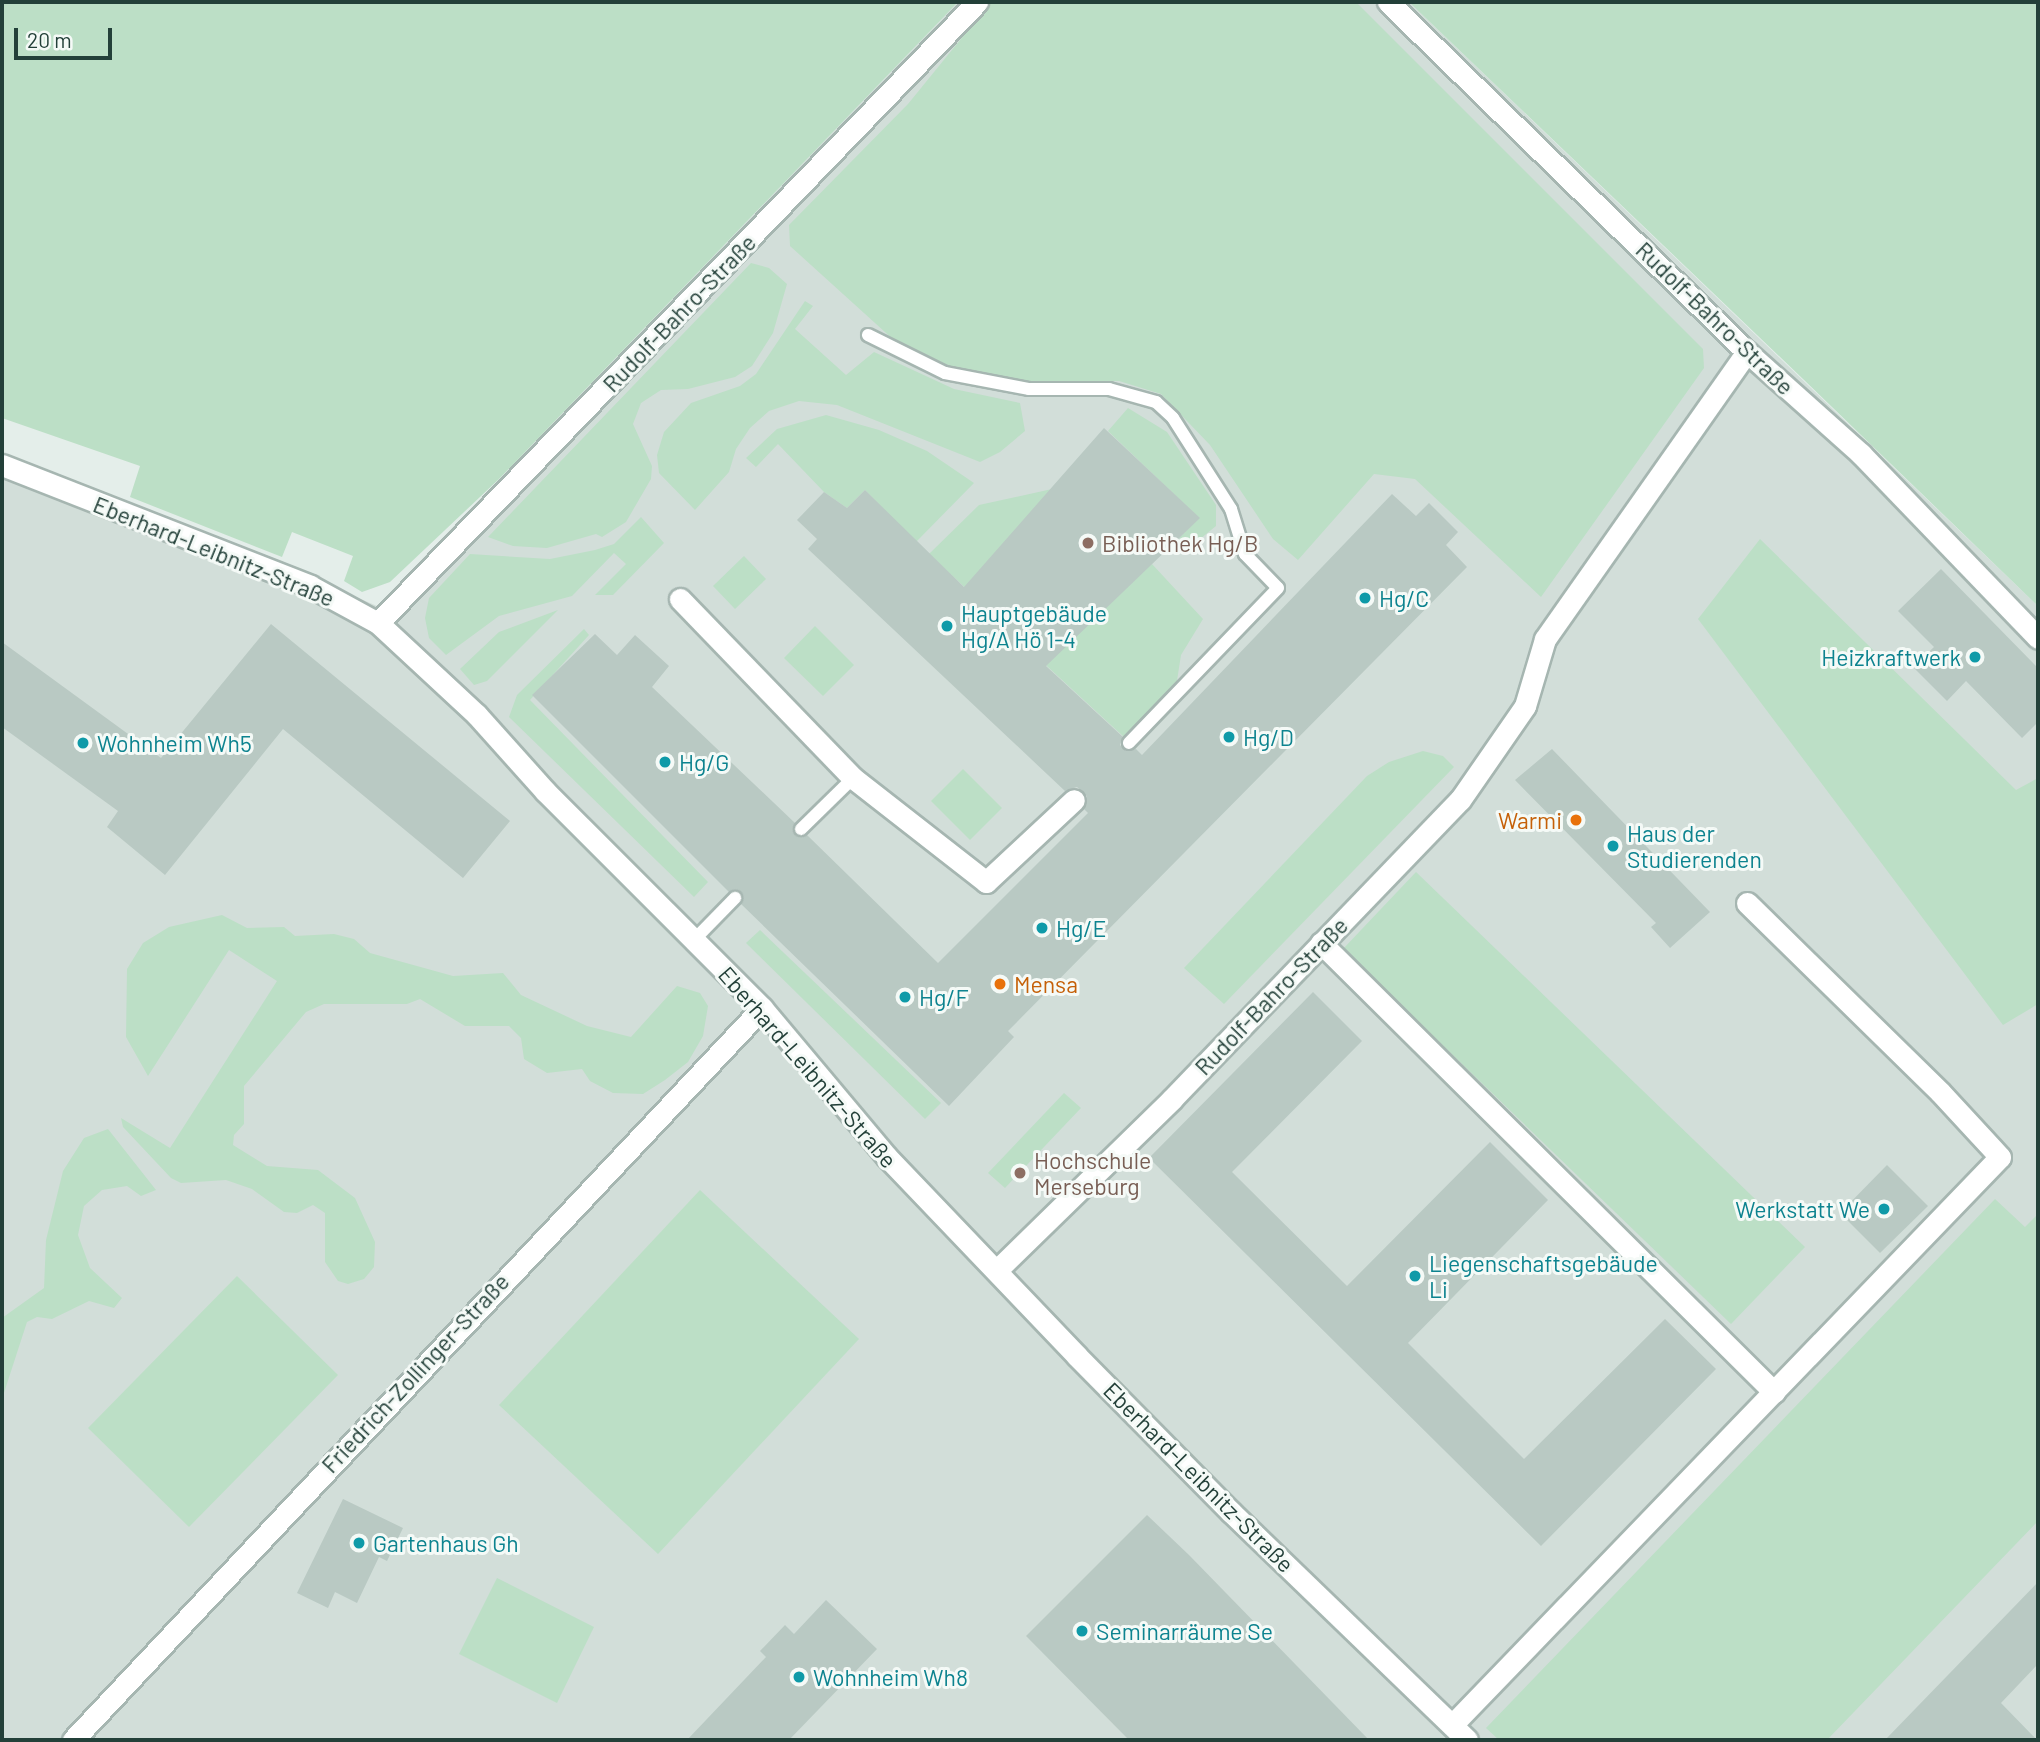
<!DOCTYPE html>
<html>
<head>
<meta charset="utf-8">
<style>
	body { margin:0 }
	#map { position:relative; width:2040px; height:1742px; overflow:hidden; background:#e4eeea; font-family:Barlow,sans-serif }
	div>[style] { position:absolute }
	.built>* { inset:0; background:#d2ded9 }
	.green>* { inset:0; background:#bcdfc6 }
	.building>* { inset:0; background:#b9c9c3 }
	.roads { filter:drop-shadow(2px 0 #a6b6b1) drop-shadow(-2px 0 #a6b6b1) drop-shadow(0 2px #a6b6b1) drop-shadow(0 -2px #a6b6b1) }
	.lane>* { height:12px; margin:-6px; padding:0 6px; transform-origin:6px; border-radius:6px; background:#fff }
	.street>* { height:21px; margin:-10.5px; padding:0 10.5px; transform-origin:10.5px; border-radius:10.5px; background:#fff }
	.dots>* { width:19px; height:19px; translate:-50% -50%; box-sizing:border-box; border:4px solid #f5faf7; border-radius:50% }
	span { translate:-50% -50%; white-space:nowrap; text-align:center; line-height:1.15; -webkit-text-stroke:6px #f5faf7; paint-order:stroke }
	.street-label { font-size:23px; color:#234039 }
	.education-label { font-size:23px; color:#785e54 }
	.left { translate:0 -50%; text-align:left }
	.culture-label { font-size:23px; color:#0d838f }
	.right { translate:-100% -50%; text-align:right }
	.food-label { font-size:23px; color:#c56008 }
	.frame { position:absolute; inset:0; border:4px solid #234039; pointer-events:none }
	.scale { position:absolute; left:14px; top:28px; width:98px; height:32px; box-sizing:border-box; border:4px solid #234039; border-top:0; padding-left:9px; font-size:21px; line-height:24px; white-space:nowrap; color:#234039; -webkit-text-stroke:5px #f5faf7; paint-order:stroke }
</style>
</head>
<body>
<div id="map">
	<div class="built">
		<div style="clip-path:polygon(958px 2px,1409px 2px,2038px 606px,2038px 1740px,2px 1740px,2px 475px,300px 573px,377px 606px)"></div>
	</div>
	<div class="green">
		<div style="clip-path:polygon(2px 2px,958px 2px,499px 479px,390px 582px,362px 592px,344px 581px,353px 556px,292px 532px,282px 557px,130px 497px,140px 466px,2px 418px)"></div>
		<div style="clip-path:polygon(991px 2px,1356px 2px,1703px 349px,1704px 368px,1541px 597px,1415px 479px,1374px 474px,1298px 560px,1273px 539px,1210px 445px,1161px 394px,1119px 381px,1010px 381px,950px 368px,896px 342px,790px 246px,789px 225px,908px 104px)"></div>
		<div style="clip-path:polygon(1409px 2px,2038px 2px,2038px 606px,1803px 379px)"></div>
		<div style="clip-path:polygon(751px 263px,769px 268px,787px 284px,773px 333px,752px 366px,735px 377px,688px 389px,661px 390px,641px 403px,633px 424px,652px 466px,651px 479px,626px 522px,602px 537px,596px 534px,547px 548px,513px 546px,488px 537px)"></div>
		<div style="clip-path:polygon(805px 301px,813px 306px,795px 329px,846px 375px,874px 352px,954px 389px,1020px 403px,1025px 431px,1000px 452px,980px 462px,837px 405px,799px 401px,769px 411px,750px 428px,736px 449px,729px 472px,695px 510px,659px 473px,657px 455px,664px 432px,691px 403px,740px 386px,756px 374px)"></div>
		<div style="clip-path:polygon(1128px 408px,1167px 432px,1216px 505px,1216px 526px,1189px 548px,1179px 538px,1199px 518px,1108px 431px)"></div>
		<div style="clip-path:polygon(826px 415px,879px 430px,927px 451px,974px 483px,916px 542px,865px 490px,847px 508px,824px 492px,778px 444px,756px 467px,746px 458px,777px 429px)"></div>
		<div style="clip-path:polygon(1052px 489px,973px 595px,929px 554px,979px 505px)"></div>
		<div style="clip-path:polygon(641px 517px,664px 543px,613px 595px,595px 595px,626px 564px,614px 553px,572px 596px,499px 616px,446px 655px,429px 638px,425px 618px,429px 598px,470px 554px,550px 559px,595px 550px,614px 544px)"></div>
		<div style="clip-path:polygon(1760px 539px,2016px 790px,2038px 778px,2038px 1004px,2003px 1025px,1698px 619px)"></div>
		<div style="clip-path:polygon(744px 556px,766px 579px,735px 609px,713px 586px)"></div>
		<div style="clip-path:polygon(1152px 564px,1203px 619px,1181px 655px,1176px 687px,1125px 738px,1036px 656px)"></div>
		<div style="clip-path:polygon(558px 610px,487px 681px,474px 685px,460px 669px,499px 632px)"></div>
		<div style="clip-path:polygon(815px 626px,854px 665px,823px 696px,784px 658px)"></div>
		<div style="clip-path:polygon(584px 629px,589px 635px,530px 700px,708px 882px,694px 897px,509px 717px,517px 695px)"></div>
		<div style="clip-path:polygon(1423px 751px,1443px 756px,1454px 767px,1224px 1004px,1184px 968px,1367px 776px,1389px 762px)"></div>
		<div style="clip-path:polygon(963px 769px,1002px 808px,970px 840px,931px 801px)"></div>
		<div style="clip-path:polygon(1416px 872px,1805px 1247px,1731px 1324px,1343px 949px)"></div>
		<div style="clip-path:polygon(222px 915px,247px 928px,284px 927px,295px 936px,334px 934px,354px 939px,370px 953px,453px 976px,503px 973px,521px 995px,587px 1026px,631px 1037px,677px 986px,700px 993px,708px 1006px,703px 1036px,688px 1062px,665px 1080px,643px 1094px,613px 1093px,590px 1081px,582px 1069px,547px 1073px,524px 1059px,521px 1038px,509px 1026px,465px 1026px,420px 999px,407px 1004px,324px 1004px,306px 1012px,244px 1086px,244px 1124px,234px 1135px,233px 1145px,267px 1166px,318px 1170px,355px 1198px,375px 1242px,374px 1267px,364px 1279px,348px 1284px,338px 1281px,325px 1262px,325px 1213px,313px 1205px,297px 1213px,284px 1212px,252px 1189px,226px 1180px,181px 1183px,171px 1178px,123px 1127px,121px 1118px,170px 1148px,277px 981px,229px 950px,148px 1076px,126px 1037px,127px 969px,143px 943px,169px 927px)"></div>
		<div style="clip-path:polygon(760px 930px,941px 1103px,925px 1119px,746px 943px)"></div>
		<div style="clip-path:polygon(1064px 1093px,1081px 1108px,1005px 1188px,988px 1173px)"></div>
		<div style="clip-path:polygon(108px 1129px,156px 1190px,141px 1196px,127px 1186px,102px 1190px,84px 1206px,78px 1235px,90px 1268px,122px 1298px,114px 1308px,89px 1301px,52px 1319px,37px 1317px,27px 1322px,2px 1399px,2px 1318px,44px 1288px,46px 1240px,63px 1171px,84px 1138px)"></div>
		<div style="clip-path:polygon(700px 1190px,859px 1339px,658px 1554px,499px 1405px)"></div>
		<div style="clip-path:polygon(1995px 1199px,2025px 1227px,2038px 1214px,2038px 1521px,1827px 1740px,1499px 1740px,1486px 1728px)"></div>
		<div style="clip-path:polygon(237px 1276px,338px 1375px,189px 1527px,88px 1428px)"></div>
		<div style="clip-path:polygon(497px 1578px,594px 1627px,557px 1703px,459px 1654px)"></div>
	</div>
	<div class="building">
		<div style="clip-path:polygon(1104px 428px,1200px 518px,1046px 666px,1123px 737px,1120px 745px,1126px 751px,1136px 749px,1142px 755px,1392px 494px,1416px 516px,1429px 503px,1458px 532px,1446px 545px,1467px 567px,1008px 1031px,1014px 1037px,949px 1106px,741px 904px,742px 892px,729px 892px,532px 695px,595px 634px,617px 655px,635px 635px,669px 666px,652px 687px,795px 823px,795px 836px,807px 835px,938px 963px,1088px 813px,1084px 809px,1087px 796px,1077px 787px,1065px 791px,808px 549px,817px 539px,797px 520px,824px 492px,847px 508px,865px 490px,964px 587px)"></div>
		<div style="clip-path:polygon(1941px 569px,2038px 668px,2038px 722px,2022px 738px,1966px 681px,1947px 701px,1913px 667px,1934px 647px,1898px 611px)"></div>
		<div style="clip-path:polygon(271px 624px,510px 821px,463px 878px,283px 729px,165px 875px,107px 827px,118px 811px,2px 727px,2px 642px,161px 758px)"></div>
		<div style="clip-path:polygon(1552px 749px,1710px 912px,1670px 948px,1651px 927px,1656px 923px,1515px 780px)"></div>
		<div style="clip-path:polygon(1313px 992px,1362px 1041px,1232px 1172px,1347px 1286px,1490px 1142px,1548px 1200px,1408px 1343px,1524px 1459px,1665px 1319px,1716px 1369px,1541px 1546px,1149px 1158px)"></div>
		<div style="clip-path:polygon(1887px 1165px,1928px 1206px,1880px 1253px,1840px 1213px)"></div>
		<div style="clip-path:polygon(343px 1499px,403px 1528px,387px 1561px,379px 1557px,357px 1603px,335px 1592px,328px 1608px,297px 1593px)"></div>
		<div style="clip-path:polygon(1147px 1515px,1189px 1555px,1369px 1740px,1129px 1740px,1026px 1636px)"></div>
		<div style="clip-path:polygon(2038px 1582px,2038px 1664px,2001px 1703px,2037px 1740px,1885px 1740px)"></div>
		<div style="clip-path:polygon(826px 1600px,877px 1649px,789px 1740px,687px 1740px,766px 1657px,760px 1651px,785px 1625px,794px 1634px)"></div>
	</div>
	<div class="roads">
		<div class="lane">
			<div style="left:868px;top:335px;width:86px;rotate:26.3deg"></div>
			<div style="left:945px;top:373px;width:86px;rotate:10.8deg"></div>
			<div style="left:1029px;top:389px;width:80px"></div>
			<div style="left:1109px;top:389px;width:49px;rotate:15.5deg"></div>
			<div style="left:1156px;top:402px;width:23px;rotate:43deg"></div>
			<div style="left:1173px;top:418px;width:108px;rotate:57.5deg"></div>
			<div style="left:1231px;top:509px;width:47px;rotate:72.7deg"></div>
			<div style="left:1245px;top:554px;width:47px;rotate:45.9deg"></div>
			<div style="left:1278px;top:588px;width:215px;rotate:133.9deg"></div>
			<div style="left:801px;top:829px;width:73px;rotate:-44.4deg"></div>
			<div style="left:694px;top:940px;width:59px;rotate:-45.7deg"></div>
		</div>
		<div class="street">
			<div style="left:1388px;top:2px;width:501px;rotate:44.27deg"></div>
			<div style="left:1747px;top:352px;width:153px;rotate:41.8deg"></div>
			<div style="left:1861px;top:454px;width:255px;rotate:46.1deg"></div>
			<div style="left:2px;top:465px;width:331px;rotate:21.4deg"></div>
			<div style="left:310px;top:586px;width:77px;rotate:28.6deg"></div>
			<div style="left:378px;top:623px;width:135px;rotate:42.9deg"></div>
			<div style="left:477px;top:715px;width:102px;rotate:48.2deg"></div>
			<div style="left:545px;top:791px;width:307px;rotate:45deg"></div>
			<div style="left:762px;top:1008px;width:193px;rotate:50deg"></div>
			<div style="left:886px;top:1156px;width:277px;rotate:46.3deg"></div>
			<div style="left:1077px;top:1356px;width:219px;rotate:45.4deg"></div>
			<div style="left:1231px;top:1512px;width:328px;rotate:44deg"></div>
			<div style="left:680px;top:599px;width:249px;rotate:46deg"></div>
			<div style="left:853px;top:778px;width:169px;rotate:38deg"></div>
			<div style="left:986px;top:882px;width:120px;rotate:-43deg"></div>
			<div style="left:378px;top:623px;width:863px;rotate:-46.03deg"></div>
			<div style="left:1321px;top:943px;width:638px;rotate:44.75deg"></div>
			<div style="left:997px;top:1270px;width:245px;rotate:-44.3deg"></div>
			<div style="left:1172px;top:1099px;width:415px;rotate:-46.1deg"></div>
			<div style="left:1460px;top:800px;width:114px;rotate:-55.3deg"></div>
			<div style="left:1525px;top:706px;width:70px;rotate:-73.4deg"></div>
			<div style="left:1545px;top:639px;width:351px;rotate:-54.9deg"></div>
			<div style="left:1452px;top:1725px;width:789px;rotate:-46.03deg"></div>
			<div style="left:2000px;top:1157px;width:88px;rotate:-132.7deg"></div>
			<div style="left:1940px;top:1092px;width:270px;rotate:-135.6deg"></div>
			<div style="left:73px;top:1740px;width:1005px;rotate:-46.73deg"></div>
		</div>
	</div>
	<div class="dots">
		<div style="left:1088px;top:543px;background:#8d6e63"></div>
		<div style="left:1365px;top:598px;background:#0f9aa8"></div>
		<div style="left:947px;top:626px;background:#0f9aa8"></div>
		<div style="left:1975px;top:657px;background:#0f9aa8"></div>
		<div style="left:1229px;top:737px;background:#0f9aa8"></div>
		<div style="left:83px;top:743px;background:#0f9aa8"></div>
		<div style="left:665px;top:762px;background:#0f9aa8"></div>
		<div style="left:1576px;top:820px;background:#e8710a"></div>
		<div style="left:1613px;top:846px;background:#0f9aa8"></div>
		<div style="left:1042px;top:928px;background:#0f9aa8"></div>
		<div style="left:1000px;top:984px;background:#e8710a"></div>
		<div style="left:905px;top:997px;background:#0f9aa8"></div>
		<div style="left:1020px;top:1173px;background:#8d6e63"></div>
		<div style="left:1884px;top:1209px;background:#0f9aa8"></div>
		<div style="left:1415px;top:1276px;background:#0f9aa8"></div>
		<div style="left:359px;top:1543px;background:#0f9aa8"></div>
		<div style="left:1082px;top:1631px;background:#0f9aa8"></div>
		<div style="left:799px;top:1677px;background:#0f9aa8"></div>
	</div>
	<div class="street-label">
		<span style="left:679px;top:313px;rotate:-46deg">Rudolf-Bahro-Straße</span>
		<span style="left:1715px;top:318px;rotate:44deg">Rudolf-Bahro-Straße</span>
		<span style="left:214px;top:551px;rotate:22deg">Eberhard-Leibnitz-Straße</span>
		<span style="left:1271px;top:996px;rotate:-46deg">Rudolf-Bahro-Straße</span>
		<span style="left:808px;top:1067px;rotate:49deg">Eberhard-Leibnitz-Straße</span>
		<span style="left:415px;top:1373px;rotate:-47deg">Friedrich-Zollinger-Straße</span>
		<span style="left:1199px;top:1477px;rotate:45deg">Eberhard-Leibnitz-Straße</span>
	</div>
	<div class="education-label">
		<span class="left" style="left:1102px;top:543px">Bibliothek Hg/B</span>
		<span class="left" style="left:1034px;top:1173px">Hochschule<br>Merseburg</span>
	</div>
	<div class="culture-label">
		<span class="left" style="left:1379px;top:598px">Hg/C</span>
		<span class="left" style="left:961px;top:626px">Hauptgebäude<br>Hg/A Hö 1-4</span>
		<span class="right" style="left:1961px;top:657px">Heizkraftwerk</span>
		<span class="left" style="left:1243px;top:737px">Hg/D</span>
		<span class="left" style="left:97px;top:743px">Wohnheim Wh5</span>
		<span class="left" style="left:679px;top:762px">Hg/G</span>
		<span class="left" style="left:1627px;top:846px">Haus der<br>Studierenden</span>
		<span class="left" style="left:1056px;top:928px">Hg/E</span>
		<span class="left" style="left:919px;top:997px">Hg/F</span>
		<span class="right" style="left:1870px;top:1209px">Werkstatt We</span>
		<span class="left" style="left:1429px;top:1276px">Liegenschaftsgebäude<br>Li</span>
		<span class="left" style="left:373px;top:1543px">Gartenhaus Gh</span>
		<span class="left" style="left:1096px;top:1631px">Seminarräume Se</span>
		<span class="left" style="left:813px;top:1677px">Wohnheim Wh8</span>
	</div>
	<div class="food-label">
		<span class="right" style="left:1562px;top:820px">Warmi</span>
		<span class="left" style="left:1014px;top:984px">Mensa</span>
	</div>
	<div class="frame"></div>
	<div class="scale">20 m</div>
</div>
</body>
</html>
